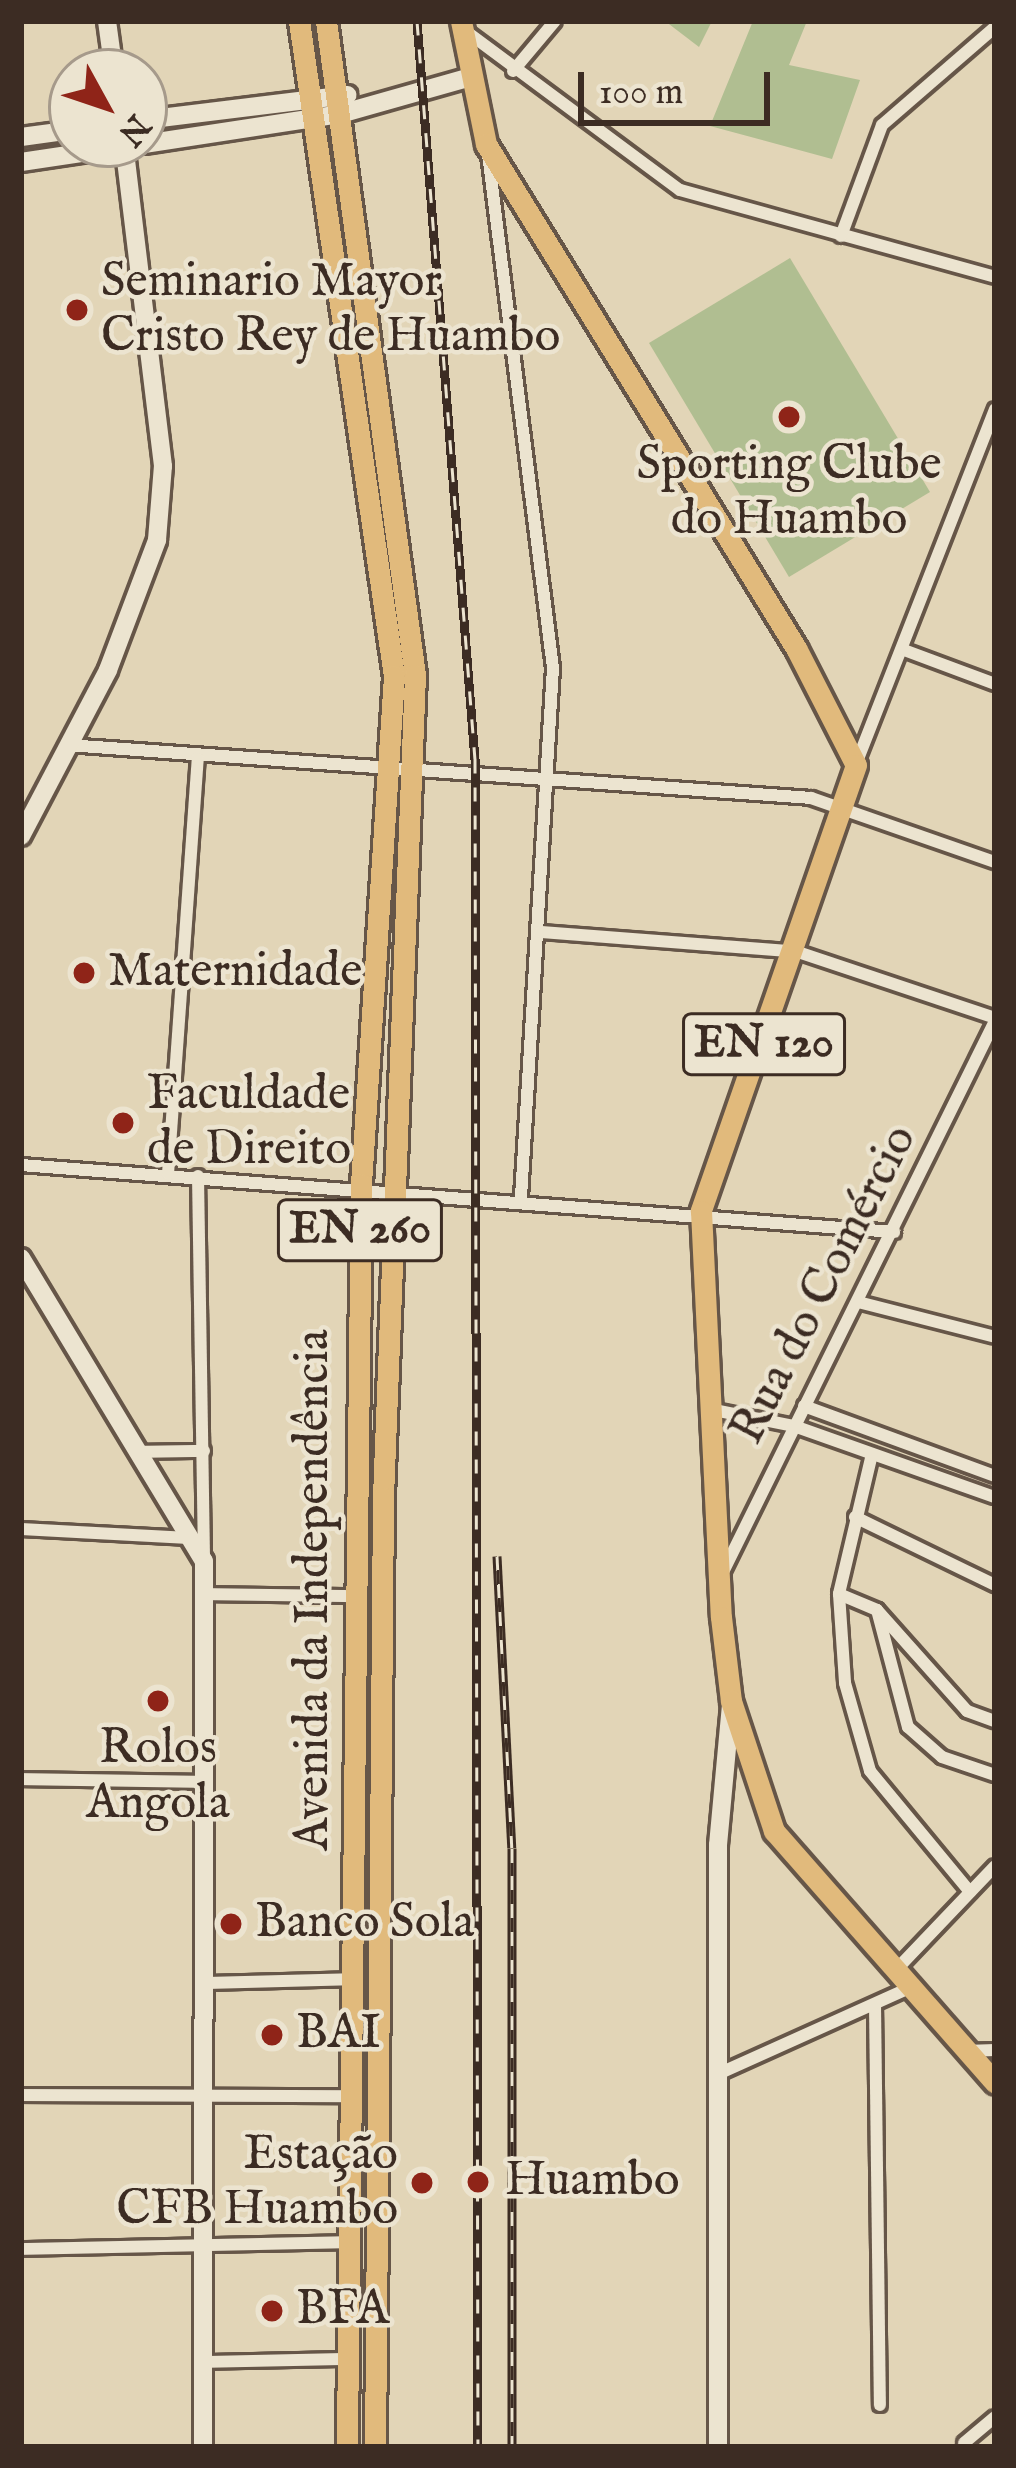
<!DOCTYPE html>
<html>
<head>
<meta charset="utf-8">
<style>
	body { margin:0 }
	#map { position:relative; width:1016px; height:2468px; overflow:hidden; background:#e2d5b7; font-family:"IM FELL English",serif }
	div>[style] { position:absolute }
	.green>* { inset:0; background:#b0be91 }
	.roads { filter:drop-shadow(3px 0 #665648) drop-shadow(-3px 0 #665648) drop-shadow(0 3px #665648) drop-shadow(0 -3px #665648) }
	.street>* { height:12px; margin:-6px; padding:0 6px; transform-origin:6px; border-radius:6px; background:#ece4d0 }
	.secondary>* { height:18px; margin:-9px; padding:0 9px; transform-origin:9px; border-radius:9px; background:#ece4d0 }
	.primary>* { height:21px; margin:-10.5px; padding:0 10.5px; transform-origin:10.5px; border-radius:10.5px; background:#e1ba7c }
	.rail>* { height:9px; margin-top:-4.5px; transform-origin:0; background:repeating-linear-gradient(90deg,#ece4d0 0 14px,#3c2c23 0 28px); box-sizing:border-box; border-block:3px solid #3c2c23 }
	.dots>* { width:33px; height:33px; translate:-50% -50%; box-sizing:border-box; border:6px solid #ece4d0; border-radius:50% }
	span { translate:-50% -50%; white-space:nowrap; text-align:center; line-height:1.15; -webkit-text-stroke:9px #ece4d0; paint-order:stroke }
	.shield-label span { padding:3px 9px; background:#ece4d0; border:3px solid; border-radius:9px; -webkit-text-stroke-width:0 }
	.shield-label { font-size:45px; color:#3c2c23; font-weight:700 }
	.poi-label { font-size:48px; color:#3c2c23 }
	.left { translate:0 -50%; text-align:left }
	.right { translate:-100% -50%; text-align:right }
	.street-label { font-size:48px; color:#3c2c23 }
	.frame { position:absolute; inset:0; border:24px solid #3c2c23; pointer-events:none }
	.north { position:absolute; left:48px; top:48px; width:120px; height:120px; box-sizing:border-box; background:#ece4d0; border:3px solid #a69a8b; border-radius:50%; rotate:130deg; font-size:33px; font-weight:700; line-height:48px; text-align:center; color:#3c2c23 }
	.north::after { content:''; display:block; margin:auto; width:42px; height:54px; background:#8f2418; clip-path:polygon(50% 0,100% 100%,50% 72%,0 100%) }
	.scale { position:absolute; left:578px; top:72px; width:192px; height:54px; box-sizing:border-box; border:6px solid #3c2c23; border-top:0; padding-left:15px; font-size:36px; line-height:42px; white-space:nowrap; color:#3c2c23; -webkit-text-stroke:9px #ece4d0; paint-order:stroke }
</style>
</head>
<body>
<div id="map">
	<div class="green">
		<div style="clip-path:polygon(665px 21px,712px 21px,699px 47px)"></div>
		<div style="clip-path:polygon(753px 21px,807px 21px,789px 65px,860px 80px,832px 159px,710px 126px)"></div>
		<div style="clip-path:polygon(790px 258px,930px 492px,789px 577px,649px 343px)"></div>
	</div>
	<div class="roads">
		<div class="street">
			<div style="left:467px;top:32px;width:265px;rotate:36.6deg"></div>
			<div style="left:680px;top:190px;width:327px;rotate:15.4deg"></div>
			<div style="left:513px;top:71px;width:65px;rotate:-50deg"></div>
			<div style="left:488px;top:154px;width:518px;rotate:82.79deg"></div>
			<div style="left:553px;top:668px;width:531px;rotate:93.46deg"></div>
			<div style="left:841px;top:236px;width:118px;rotate:-69.7deg"></div>
			<div style="left:882px;top:125px;width:150px;rotate:-40.9deg"></div>
			<div style="left:904px;top:650px;width:97px;rotate:20.5deg"></div>
			<div style="left:67px;top:745px;width:746px;rotate:4.07deg"></div>
			<div style="left:811px;top:798px;width:195px;rotate:19.2deg"></div>
			<div style="left:856px;top:764px;width:381px;rotate:-68.6deg"></div>
			<div style="left:541px;top:932px;width:258px;rotate:4.4deg"></div>
			<div style="left:798px;top:952px;width:208px;rotate:18.5deg"></div>
			<div style="left:21px;top:1165px;width:876px;rotate:4.39deg"></div>
			<div style="left:168px;top:1174px;width:416px;rotate:-85.9deg"></div>
			<div style="left:198px;top:1176px;width:383px;rotate:89.1deg"></div>
			<div style="left:858px;top:1302px;width:141px;rotate:14.3deg"></div>
			<div style="left:804px;top:1406px;width:203px;rotate:20.1deg"></div>
			<div style="left:714px;top:1410px;width:82px;rotate:11.3deg"></div>
			<div style="left:794px;top:1426px;width:213px;rotate:19.5deg"></div>
			<div style="left:137px;top:1452px;width:67px;rotate:-0.9deg"></div>
			<div style="left:872px;top:1454px;width:144px;rotate:103.3deg"></div>
			<div style="left:839px;top:1594px;width:89px;rotate:86.1deg"></div>
			<div style="left:845px;top:1683px;width:91px;rotate:74.1deg"></div>
			<div style="left:870px;top:1771px;width:157px;rotate:50.4deg"></div>
			<div style="left:855px;top:1517px;width:156px;rotate:25.9deg"></div>
			<div style="left:21px;top:1529px;width:168px;rotate:3.1deg"></div>
			<div style="left:724px;top:1570px;width:612px;rotate:-63.73deg"></div>
			<div style="left:204px;top:1594px;width:151px;rotate:0.8deg"></div>
			<div style="left:839px;top:1594px;width:41px;rotate:22.8deg"></div>
			<div style="left:877px;top:1610px;width:135px;rotate:48.3deg"></div>
			<div style="left:967px;top:1711px;width:30px;rotate:20deg"></div>
			<div style="left:877px;top:1610px;width:121px;rotate:75.2deg"></div>
			<div style="left:908px;top:1727px;width:45px;rotate:41.4deg"></div>
			<div style="left:942px;top:1757px;width:56px;rotate:18.8deg"></div>
			<div style="left:21px;top:1779px;width:183px;rotate:0.9deg"></div>
			<div style="left:894px;top:1972px;width:146px;rotate:-46.4deg"></div>
			<div style="left:203px;top:1983px;width:150px;rotate:-1.5deg"></div>
			<div style="left:875px;top:2005px;width:400px;rotate:89.3deg"></div>
			<div style="left:966px;top:2051px;width:29px;rotate:-2deg"></div>
			<div style="left:718px;top:2074px;width:209px;rotate:-24.2deg"></div>
			<div style="left:21px;top:2095px;width:331px;rotate:0.2deg"></div>
			<div style="left:21px;top:2249px;width:328px;rotate:-1.2deg"></div>
			<div style="left:203px;top:2362px;width:145px;rotate:-1.2deg"></div>
			<div style="left:964px;top:2443px;width:40px;rotate:-40deg"></div>
		</div>
		<div class="secondary">
			<div style="left:107px;top:21px;width:51px;rotate:82.2deg"></div>
			<div style="left:144px;top:120px;width:205px;rotate:-7deg"></div>
			<div style="left:21px;top:137px;width:51px;rotate:-7.8deg"></div>
			<div style="left:144px;top:144px;width:198px;rotate:-8.7deg"></div>
			<div style="left:340px;top:114px;width:136px;rotate:-15.8deg"></div>
			<div style="left:21px;top:162px;width:115px;rotate:-8.5deg"></div>
			<div style="left:21px;top:836px;width:187px;rotate:-62.3deg"></div>
			<div style="left:108px;top:670px;width:139px;rotate:-69.3deg"></div>
			<div style="left:157px;top:540px;width:74px;rotate:-85.4deg"></div>
			<div style="left:163px;top:466px;width:324px;rotate:-96.9deg"></div>
			<div style="left:21px;top:1258px;width:354px;rotate:58.9deg"></div>
			<div style="left:204px;top:1561px;width:886px;rotate:90.06deg"></div>
			<div style="left:718px;top:2447px;width:602px;rotate:-90deg"></div>
			<div style="left:718px;top:1845px;width:140px;rotate:-84.7deg"></div>
		</div>
		<div class="primary">
			<div style="left:299px;top:21px;width:662px;rotate:81.75deg"></div>
			<div style="left:394px;top:676px;width:509px;rotate:93.72deg"></div>
			<div style="left:361px;top:1184px;width:1263px;rotate:90.64deg"></div>
			<div style="left:326px;top:21px;width:660px;rotate:82.25deg"></div>
			<div style="left:415px;top:675px;width:824px;rotate:92.23deg"></div>
			<div style="left:383px;top:1498px;width:949px;rotate:90.48deg"></div>
			<div style="left:461px;top:21px;width:126px;rotate:78.5deg"></div>
			<div style="left:486px;top:144px;width:592px;rotate:58.41deg"></div>
			<div style="left:796px;top:648px;width:131px;rotate:62.9deg"></div>
			<div style="left:856px;top:765px;width:472px;rotate:109.2deg"></div>
			<div style="left:701px;top:1211px;width:406px;rotate:87.2deg"></div>
			<div style="left:721px;top:1617px;width:85px;rotate:83.2deg"></div>
			<div style="left:731px;top:1701px;width:137px;rotate:71.7deg"></div>
			<div style="left:774px;top:1831px;width:335px;rotate:48.7deg"></div>
		</div>
	</div>
	<div class="rail">
		<div style="left:417px;top:21px;width:740px;rotate:85.51deg"></div>
		<div style="left:475px;top:759px;width:1688px;rotate:89.9deg"></div>
		<div style="left:497px;top:1556px;width:292px;rotate:87.1deg"></div>
		<div style="left:512px;top:1848px;width:599px;rotate:90deg"></div>
	</div>
	<div class="dots">
		<div style="left:77px;top:310px;background:#8f2418"></div>
		<div style="left:789px;top:417px;background:#8f2418"></div>
		<div style="left:84px;top:973px;background:#8f2418"></div>
		<div style="left:123px;top:1123px;background:#8f2418"></div>
		<div style="left:158px;top:1701px;background:#8f2418"></div>
		<div style="left:231px;top:1924px;background:#8f2418"></div>
		<div style="left:272px;top:2035px;background:#8f2418"></div>
		<div style="left:478px;top:2182px;background:#8f2418"></div>
		<div style="left:422px;top:2183px;background:#8f2418"></div>
		<div style="left:272px;top:2311px;background:#8f2418"></div>
	</div>
	<div class="shield-label">
		<span style="left:764px;top:1044px">EN 120</span>
		<span style="left:360px;top:1230px">EN 260</span>
	</div>
	<div class="poi-label">
		<span class="left" style="left:101px;top:310px">Seminario Mayor<br>Cristo Rey de Huambo</span>
		<span style="left:789px;top:493px">Sporting Clube<br>do Huambo</span>
		<span class="left" style="left:108px;top:973px">Maternidade</span>
		<span class="left" style="left:147px;top:1123px">Faculdade<br>de Direito</span>
		<span style="left:158px;top:1777px">Rolos<br>Angola</span>
		<span class="left" style="left:255px;top:1924px">Banco Sola</span>
		<span class="left" style="left:296px;top:2035px">BAI</span>
		<span class="right" style="left:398px;top:2183px">Estação<br>CFB Huambo</span>
		<span class="left" style="left:505px;top:2182px">Huambo</span>
		<span class="left" style="left:296px;top:2311px">BFA</span>
	</div>
	<div class="street-label">
		<span style="left:825px;top:1285px;rotate:-63deg">Rua do Comércio</span>
		<span style="left:315px;top:1590px;rotate:-90deg">Avenida da Independência</span>
	</div>
	<div class="frame"></div>
	<div class="north">N</div>
	<div class="scale">100 m</div>
</div>
</body>
</html>
